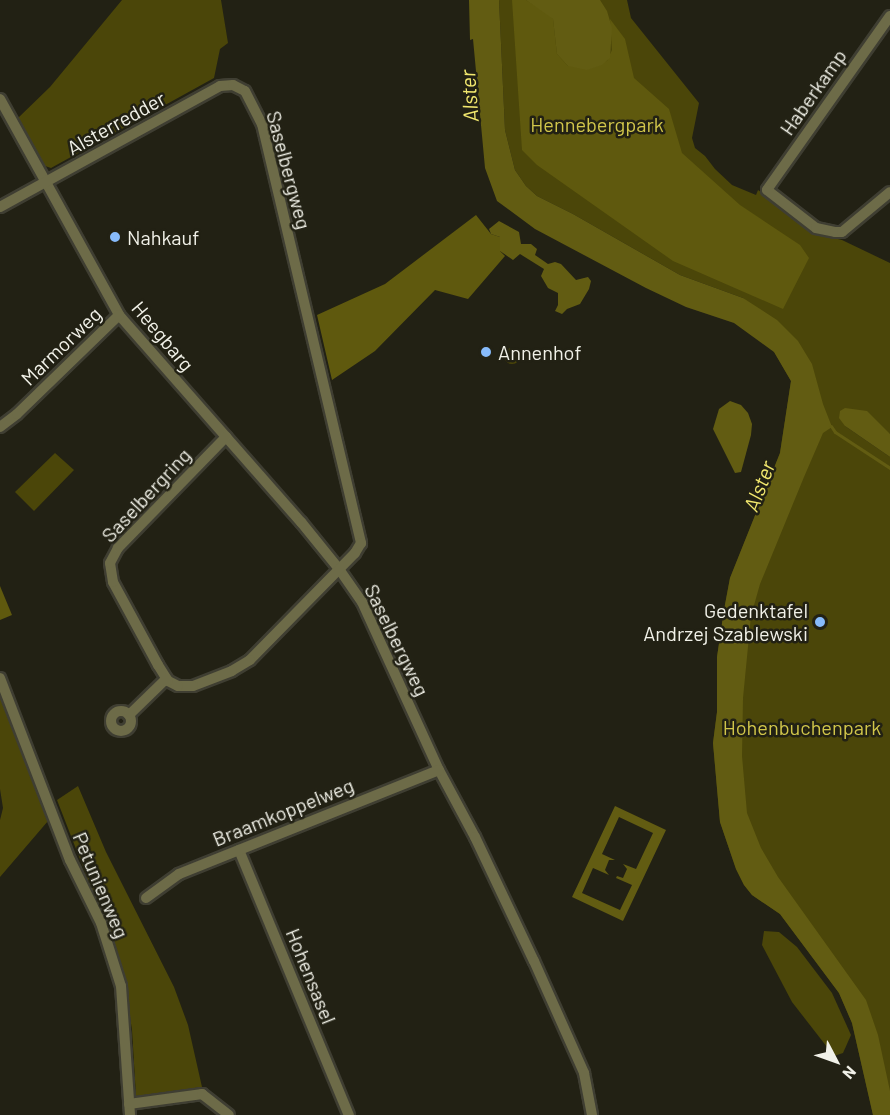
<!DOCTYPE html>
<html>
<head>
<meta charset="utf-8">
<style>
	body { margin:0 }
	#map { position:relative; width:890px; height:1115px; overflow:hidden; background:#222114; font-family:Barlow,sans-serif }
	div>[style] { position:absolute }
	.green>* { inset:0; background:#4b4609 }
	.round { border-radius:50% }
	.forest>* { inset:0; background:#5f590e }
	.water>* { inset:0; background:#625c12 }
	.stream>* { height:3px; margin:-1.5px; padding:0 1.5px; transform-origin:1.5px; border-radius:1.5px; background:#625c12 }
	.roads { filter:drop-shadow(2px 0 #3f3e32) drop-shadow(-2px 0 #3f3e32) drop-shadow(0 2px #3f3e32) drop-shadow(0 -2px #3f3e32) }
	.minor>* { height:10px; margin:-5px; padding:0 5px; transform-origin:5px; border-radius:5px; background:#6d6b48 }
	.minor>.ring { margin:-5px; padding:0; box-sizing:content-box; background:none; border:10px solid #6d6b48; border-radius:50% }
	.dots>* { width:16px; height:16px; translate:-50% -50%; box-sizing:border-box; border:3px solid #222114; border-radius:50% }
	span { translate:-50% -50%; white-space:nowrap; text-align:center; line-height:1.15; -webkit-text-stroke:5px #222114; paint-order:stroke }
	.street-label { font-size:20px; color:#f1f1e8 }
	.park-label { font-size:20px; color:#d1c64a }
	.poi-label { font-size:20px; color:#f1f1e8 }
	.left { translate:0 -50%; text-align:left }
	.right { translate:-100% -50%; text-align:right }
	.water-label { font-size:21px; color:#f2e86e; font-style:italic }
	.north { position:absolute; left:806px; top:1031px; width:60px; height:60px; -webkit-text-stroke:4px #222114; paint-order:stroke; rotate:131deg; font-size:16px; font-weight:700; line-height:24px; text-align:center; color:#f1f1e8 }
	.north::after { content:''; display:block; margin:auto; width:21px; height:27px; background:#f1f1e8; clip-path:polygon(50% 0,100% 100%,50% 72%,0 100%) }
</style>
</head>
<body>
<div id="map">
	<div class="green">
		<div style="clip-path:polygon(122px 0,221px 0,228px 43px,220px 49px,214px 78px,51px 168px,45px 166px,18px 118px,50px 87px)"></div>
		<div style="clip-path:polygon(499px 0,627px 0,631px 18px,699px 103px,692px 138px,695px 148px,705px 156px,715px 169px,732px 185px,756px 195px,758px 190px,821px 235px,842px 240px,890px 263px,890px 434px,845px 426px,890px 457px,890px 1115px,873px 1115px,852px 1023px,839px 993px,780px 914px,752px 895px,744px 885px,736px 869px,720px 822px,713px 743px,717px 712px,717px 657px,724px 610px,730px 578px,780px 453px,791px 381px,743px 298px,680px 275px,573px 214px,537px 196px,526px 186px,515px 170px,505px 130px)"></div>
		<div class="round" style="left:504px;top:348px;width:16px;height:16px"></div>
		<div style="clip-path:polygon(55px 453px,74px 470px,34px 511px,15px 492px)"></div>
		<div style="clip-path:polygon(0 695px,48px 821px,0 877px,0 820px,3px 808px,0 789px)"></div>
		<div style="clip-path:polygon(78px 786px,106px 852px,174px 987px,188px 1025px,202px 1087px,136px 1096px,132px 1030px,125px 984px,104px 921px,57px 800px)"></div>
		<div style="clip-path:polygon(764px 931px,779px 932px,797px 947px,832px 993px,851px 1035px,843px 1053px,834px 1056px,792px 1002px,762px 945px)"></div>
	</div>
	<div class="forest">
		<div style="clip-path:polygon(512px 0,526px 0,550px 15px,553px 19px,557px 54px,568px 66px,607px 61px,612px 50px,610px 19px,625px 39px,634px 78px,669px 109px,682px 153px,740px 205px,800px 245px,809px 258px,783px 309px,673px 261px,537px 165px,522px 150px)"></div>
		<div style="clip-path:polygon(476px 215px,491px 234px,500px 237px,500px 251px,505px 256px,468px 299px,435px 290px,375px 351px,332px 380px,317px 315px,385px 284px)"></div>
		<div style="clip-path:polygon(0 586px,12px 615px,0 620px)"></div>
	</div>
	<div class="water">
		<div style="clip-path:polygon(469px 0,499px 0,505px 130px,515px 170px,526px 186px,537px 196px,573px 214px,680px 275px,743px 298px,777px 320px,798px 341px,812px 364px,823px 404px,832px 427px,823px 433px,804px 477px,760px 584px,751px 616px,743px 698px,742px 756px,747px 813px,761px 848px,778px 877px,866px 1000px,878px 1035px,890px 1091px,890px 1115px,873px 1115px,852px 1023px,839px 993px,780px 914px,752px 895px,744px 885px,736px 869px,720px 822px,713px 743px,717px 712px,717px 657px,724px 610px,730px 578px,780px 453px,791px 381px,774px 352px,734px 323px,686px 307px,646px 288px,535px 229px,497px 201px,485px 168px,473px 39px,470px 40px)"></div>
		<div style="clip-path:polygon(526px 0,600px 0,607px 11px,612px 28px,610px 58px,602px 65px,587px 70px,568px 66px,557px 54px,553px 19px)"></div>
		<div style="clip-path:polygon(499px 221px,519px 232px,521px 244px,531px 244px,537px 249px,535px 255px,548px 264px,555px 262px,561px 264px,576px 280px,588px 277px,591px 281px,589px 289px,580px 304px,567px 309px,562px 314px,555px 311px,558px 305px,558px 293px,548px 288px,541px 276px,544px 269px,520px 254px,513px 260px,500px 251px,500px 237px,491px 234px,489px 229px)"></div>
		<div style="clip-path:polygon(730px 401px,741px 405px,748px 413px,752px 424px,751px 435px,741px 472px,735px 473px,713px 429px,719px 409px)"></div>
		<div style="clip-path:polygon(845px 408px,867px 411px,890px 434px,890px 457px,845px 426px,839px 418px,840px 411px)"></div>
		<div style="clip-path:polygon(evenodd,615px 806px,666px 830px,623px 921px,572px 897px,615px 806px,619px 817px,653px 833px,636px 869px,623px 864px,627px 869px,623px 878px,617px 876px,616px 878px,632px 885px,620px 910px,582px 893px,593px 868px,609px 875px,605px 870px,609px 860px,615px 860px,602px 854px,619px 817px)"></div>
	</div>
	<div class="stream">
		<div style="left:831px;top:426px;width:7px;rotate:56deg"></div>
		<div style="left:835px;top:432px;width:66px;rotate:33.2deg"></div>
	</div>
	<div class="roads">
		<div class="minor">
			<div style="left:890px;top:16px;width:213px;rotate:125.3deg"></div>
			<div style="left:767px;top:190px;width:62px;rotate:37.8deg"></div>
			<div style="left:816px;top:228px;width:19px;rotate:12deg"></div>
			<div style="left:835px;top:232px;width:7px"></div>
			<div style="left:842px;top:232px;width:62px;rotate:-39.8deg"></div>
			<div style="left:0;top:99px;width:247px;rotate:61.1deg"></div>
			<div style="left:119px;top:315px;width:276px;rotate:48.7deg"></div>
			<div style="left:301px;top:522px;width:60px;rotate:51deg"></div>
			<div style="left:339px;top:569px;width:40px;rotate:55.1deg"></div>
			<div style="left:362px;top:602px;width:185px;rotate:65.4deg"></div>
			<div style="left:439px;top:770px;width:76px;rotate:61.8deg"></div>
			<div style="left:475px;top:837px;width:137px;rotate:64.6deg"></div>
			<div style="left:534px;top:961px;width:123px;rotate:65.9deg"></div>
			<div style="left:584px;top:1073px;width:43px;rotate:79.2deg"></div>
			<div style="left:0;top:207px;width:251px;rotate:-28.8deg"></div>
			<div style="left:220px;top:86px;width:13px;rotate:-4deg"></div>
			<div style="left:233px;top:85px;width:13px;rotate:27deg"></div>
			<div style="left:245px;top:91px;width:37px;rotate:63deg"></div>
			<div style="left:262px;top:124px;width:431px;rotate:76.7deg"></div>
			<div style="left:361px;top:543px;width:12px;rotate:121deg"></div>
			<div style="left:355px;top:553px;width:150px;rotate:134.5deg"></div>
			<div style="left:250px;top:660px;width:21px;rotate:149deg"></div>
			<div style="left:232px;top:671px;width:42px;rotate:159deg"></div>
			<div style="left:193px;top:686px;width:15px;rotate:180deg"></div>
			<div style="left:178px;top:686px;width:11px;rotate:-153deg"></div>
			<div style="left:168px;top:681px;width:19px;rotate:-122deg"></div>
			<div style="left:158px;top:665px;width:94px;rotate:-118.5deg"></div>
			<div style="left:113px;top:582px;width:19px;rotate:-99deg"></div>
			<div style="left:110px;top:563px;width:17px;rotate:-62deg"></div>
			<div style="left:118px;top:548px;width:155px;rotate:-45.8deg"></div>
			<div style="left:0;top:427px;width:21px;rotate:-37deg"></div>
			<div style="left:17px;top:414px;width:142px;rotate:-44.1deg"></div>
			<div style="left:0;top:678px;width:195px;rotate:69deg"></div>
			<div style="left:70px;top:860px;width:70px;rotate:63.8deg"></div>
			<div style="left:101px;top:923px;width:66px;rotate:72.4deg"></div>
			<div style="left:121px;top:986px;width:129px;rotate:86deg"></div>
			<div class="ring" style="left:111px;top:711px;width:10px;height:10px"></div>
			<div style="left:129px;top:715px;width:52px;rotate:-44.2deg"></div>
			<div style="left:239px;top:850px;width:287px;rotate:67.5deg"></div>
			<div style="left:146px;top:898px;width:41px;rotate:-36deg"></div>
			<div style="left:179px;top:874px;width:280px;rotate:-21.8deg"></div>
			<div style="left:129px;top:1104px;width:74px;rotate:-7.8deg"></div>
			<div style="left:202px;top:1094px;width:34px;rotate:38deg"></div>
		</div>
	</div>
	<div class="dots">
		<div style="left:115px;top:237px;background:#87bbfb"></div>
		<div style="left:486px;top:352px;background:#87bbfb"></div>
		<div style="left:820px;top:622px;background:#87bbfb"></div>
	</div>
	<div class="street-label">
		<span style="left:813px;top:92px;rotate:-55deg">Haberkamp</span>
		<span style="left:116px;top:123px;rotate:-29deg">Alsterredder</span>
		<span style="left:289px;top:170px;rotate:75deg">Saselbergweg</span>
		<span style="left:163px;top:336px;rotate:50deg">Heegbarg</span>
		<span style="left:61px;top:346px;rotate:-44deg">Marmorweg</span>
		<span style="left:146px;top:495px;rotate:-47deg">Saselbergring</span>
		<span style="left:397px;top:640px;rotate:64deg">Saselbergweg</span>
		<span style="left:283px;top:812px;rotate:-22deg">Braamkoppelweg</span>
		<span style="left:101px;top:885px;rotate:67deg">Petunienweg</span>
		<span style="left:311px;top:976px;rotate:68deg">Hohensasel</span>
	</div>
	<div class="park-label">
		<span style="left:597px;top:124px">Hennebergpark</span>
		<span style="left:802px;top:727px">Hohenbuchenpark</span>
	</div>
	<div class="poi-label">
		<span class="left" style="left:127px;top:237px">Nahkauf</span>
		<span class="left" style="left:498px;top:352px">Annenhof</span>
		<span class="right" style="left:808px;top:622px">Gedenktafel<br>Andrzej Szablewski</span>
	</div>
	<div class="water-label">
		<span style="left:469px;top:96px;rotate:-94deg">Alster</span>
		<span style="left:759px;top:486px;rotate:-69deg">Alster</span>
	</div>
	<div class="north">N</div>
</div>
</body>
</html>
